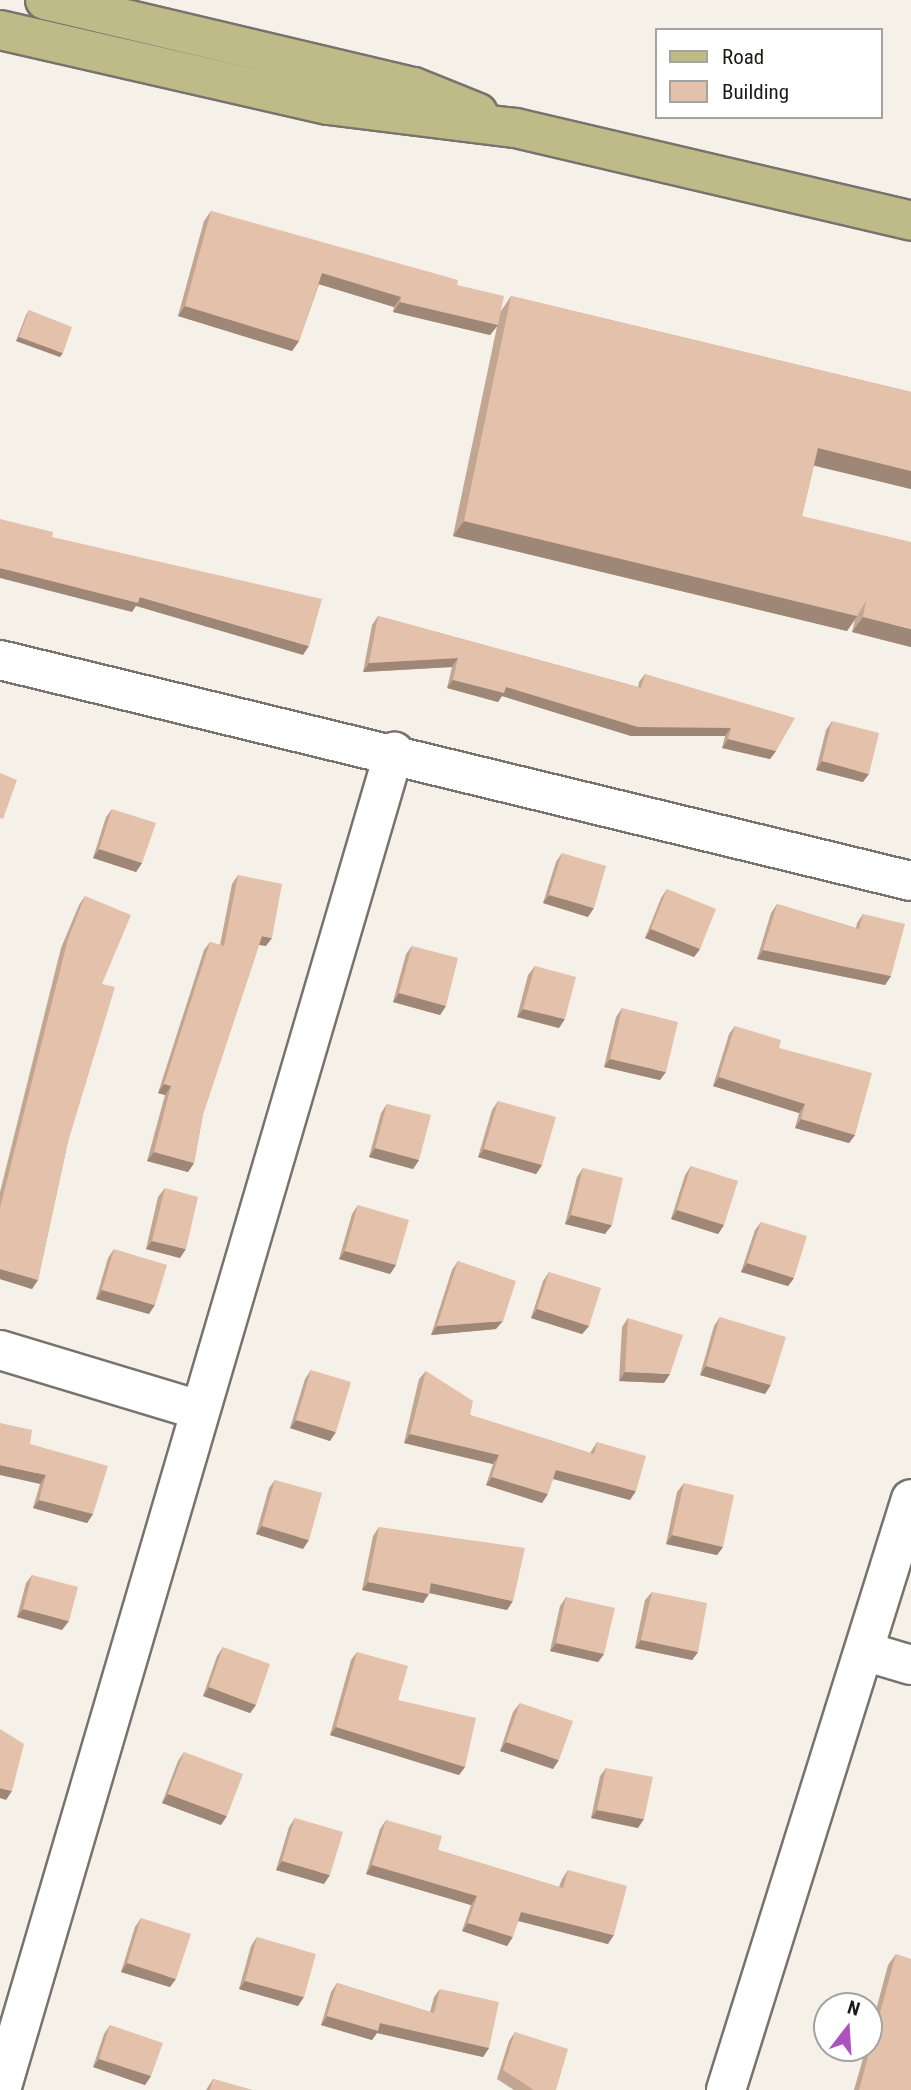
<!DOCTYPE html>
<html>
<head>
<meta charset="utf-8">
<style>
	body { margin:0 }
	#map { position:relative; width:911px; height:2090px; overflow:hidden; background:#f5f0e8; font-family:"Roboto Condensed",sans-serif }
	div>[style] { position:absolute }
	.roads { filter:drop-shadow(2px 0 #78736c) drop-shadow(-2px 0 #78736c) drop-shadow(0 2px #78736c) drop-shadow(0 -2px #78736c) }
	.minor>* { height:38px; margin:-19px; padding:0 19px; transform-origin:19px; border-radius:19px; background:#fff }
	.major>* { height:38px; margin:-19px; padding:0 19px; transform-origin:19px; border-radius:19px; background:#bfbb88 }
	.wall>* { inset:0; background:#c3a692 }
	.shaded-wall>* { inset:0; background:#9f8777 }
	.building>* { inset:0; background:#e3c1aa }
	span { translate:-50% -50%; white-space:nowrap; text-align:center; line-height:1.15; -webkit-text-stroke:7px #fff; paint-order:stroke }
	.legend { position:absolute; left:655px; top:28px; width:228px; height:91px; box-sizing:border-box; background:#fff; border:2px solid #a4a3a2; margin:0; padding:9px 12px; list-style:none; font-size:21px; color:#1c1a17 }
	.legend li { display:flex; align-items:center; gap:14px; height:35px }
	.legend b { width:35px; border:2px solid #a4a3a2 }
	.north { position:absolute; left:813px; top:1992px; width:70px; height:70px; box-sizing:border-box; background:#fff; border:2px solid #a4a3a2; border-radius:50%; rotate:17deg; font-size:19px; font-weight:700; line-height:28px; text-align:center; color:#1c1a17 }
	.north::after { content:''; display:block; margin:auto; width:24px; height:32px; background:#ac53bf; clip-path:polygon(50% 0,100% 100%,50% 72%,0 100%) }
</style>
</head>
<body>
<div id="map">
	<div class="roads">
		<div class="minor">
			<div style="left:0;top:660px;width:937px;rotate:13.64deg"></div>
			<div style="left:0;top:1350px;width:205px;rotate:16.8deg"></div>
			<div style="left:864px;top:1651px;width:49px;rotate:16.6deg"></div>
			<div style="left:1px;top:2090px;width:1395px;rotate:-73.63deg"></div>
			<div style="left:726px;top:2090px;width:619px;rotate:-72.62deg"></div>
		</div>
		<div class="major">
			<div style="left:45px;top:0;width:379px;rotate:13.3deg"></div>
			<div style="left:414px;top:87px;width:69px;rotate:22.1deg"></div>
			<div style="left:0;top:30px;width:336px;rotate:12.9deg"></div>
			<div style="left:328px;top:105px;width:189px;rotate:7deg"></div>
			<div style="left:516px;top:128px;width:406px;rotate:13.2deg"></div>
		</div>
	</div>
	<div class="wall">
		<div style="clip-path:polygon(211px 211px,457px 285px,501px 311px,511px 296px,911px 392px,911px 489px,814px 465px,802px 516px,911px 647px,852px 632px,855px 620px,847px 631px,453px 536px,499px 317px,498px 325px,490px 335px,393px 312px,394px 307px,319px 284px,299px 341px,292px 351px,178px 316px,204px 221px)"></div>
		<div style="clip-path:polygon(29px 310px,60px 357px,16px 341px,26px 315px)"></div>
		<div style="clip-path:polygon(378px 616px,638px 687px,639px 682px,645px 674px,776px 751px,770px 759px,722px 748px,725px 736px,631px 736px,502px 696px,498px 702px,447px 688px,452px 667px,363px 672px,372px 625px)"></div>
		<div style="clip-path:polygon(832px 721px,863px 782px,816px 770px,826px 730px)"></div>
		<div style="clip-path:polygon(112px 809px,142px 863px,136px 872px,93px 858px,106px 817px)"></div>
		<div style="clip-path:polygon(562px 853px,588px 917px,543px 903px,556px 862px)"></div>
		<div style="clip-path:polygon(238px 875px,266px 946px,259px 945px,203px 1114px,194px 1163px,188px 1172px,147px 1161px,165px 1095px,158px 1093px,204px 950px,210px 942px,220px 945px,232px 884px)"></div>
		<div style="clip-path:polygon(667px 889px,700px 949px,694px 957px,645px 938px,661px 898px)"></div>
		<div style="clip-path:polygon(85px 896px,102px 984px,38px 1280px,32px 1289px,0 1279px,0 1192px,61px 948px,79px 905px)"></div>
		<div style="clip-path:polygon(777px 904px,856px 928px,857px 923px,863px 914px,891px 976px,885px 985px,757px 959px,771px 913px)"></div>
		<div style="clip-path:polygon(412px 946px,446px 1006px,440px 1015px,393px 1002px,406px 954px)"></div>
		<div style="clip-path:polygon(535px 966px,559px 1028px,517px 1017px,528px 975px)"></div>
		<div style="clip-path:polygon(622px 1008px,660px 1080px,604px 1067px,616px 1017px)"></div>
		<div style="clip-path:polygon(735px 1026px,779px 1048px,855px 1135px,849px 1143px,795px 1128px,799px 1113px,713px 1086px,729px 1034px)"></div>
		<div style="clip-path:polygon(498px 1101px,542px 1165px,536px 1174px,478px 1157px,492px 1110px)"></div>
		<div style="clip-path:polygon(387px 1104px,419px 1160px,413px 1169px,369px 1157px,381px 1113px)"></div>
		<div style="clip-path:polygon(691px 1166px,724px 1225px,718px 1234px,671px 1219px,685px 1175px)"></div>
		<div style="clip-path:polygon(583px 1168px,605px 1234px,565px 1224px,577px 1177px)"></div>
		<div style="clip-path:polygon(165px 1188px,180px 1258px,146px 1249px,158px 1197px)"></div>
		<div style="clip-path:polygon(358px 1205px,396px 1265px,390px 1274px,339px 1259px,352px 1214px)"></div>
		<div style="clip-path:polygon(761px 1222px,794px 1278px,788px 1286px,741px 1272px,755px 1230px)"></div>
		<div style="clip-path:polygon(114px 1249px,149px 1314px,96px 1299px,108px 1258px)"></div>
		<div style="clip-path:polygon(458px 1261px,496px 1329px,431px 1335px,452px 1270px)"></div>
		<div style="clip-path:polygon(549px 1272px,589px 1326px,582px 1334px,531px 1318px,543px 1281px)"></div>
		<div style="clip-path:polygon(720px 1317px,765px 1394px,700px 1375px,714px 1326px)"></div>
		<div style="clip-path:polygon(628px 1318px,664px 1383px,619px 1381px,622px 1327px)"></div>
		<div style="clip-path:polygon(311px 1370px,330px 1441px,290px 1428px,305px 1379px)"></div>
		<div style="clip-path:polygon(426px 1371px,470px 1415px,590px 1453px,597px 1442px,630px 1500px,553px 1479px,542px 1503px,486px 1485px,493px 1464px,404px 1443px,419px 1379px)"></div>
		<div style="clip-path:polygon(30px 1444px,93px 1514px,87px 1523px,33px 1508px,40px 1484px)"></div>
		<div style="clip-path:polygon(275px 1480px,303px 1549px,256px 1534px,269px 1488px)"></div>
		<div style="clip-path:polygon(684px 1483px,723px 1547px,717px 1555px,666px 1544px,677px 1492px)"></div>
		<div style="clip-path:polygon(379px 1527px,507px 1610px,429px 1593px,423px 1603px,362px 1590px,373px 1536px)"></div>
		<div style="clip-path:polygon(32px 1575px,62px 1630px,17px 1617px,26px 1583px)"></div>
		<div style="clip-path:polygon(652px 1592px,698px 1652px,692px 1660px,635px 1648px,645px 1600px)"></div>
		<div style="clip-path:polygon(566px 1597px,604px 1654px,598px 1662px,550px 1651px,560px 1606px)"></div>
		<div style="clip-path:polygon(223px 1647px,256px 1705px,250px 1713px,203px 1696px,217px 1656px)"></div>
		<div style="clip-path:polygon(357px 1652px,398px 1700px,465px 1767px,459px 1775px,330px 1735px,351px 1660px)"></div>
		<div style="clip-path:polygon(520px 1703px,553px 1769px,500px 1751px,513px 1712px)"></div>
		<div style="clip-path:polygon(184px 1752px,221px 1825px,162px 1803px,178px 1761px)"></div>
		<div style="clip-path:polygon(606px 1768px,638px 1828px,591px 1818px,600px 1776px)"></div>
		<div style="clip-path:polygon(295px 1818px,324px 1884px,276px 1870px,289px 1827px)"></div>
		<div style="clip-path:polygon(386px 1820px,438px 1850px,559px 1887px,562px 1879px,568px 1870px,608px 1944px,518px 1921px,507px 1946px,462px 1931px,471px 1905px,366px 1874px,380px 1829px)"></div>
		<div style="clip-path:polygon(141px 1918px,170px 1987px,121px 1972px,135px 1927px)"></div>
		<div style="clip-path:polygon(257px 1937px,298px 2006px,239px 1989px,251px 1946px)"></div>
		<div style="clip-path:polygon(896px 1954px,911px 2090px,854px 2090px,866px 2048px,869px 2048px,869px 2036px,888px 1965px)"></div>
		<div style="clip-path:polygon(337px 1983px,430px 2012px,434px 1997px,440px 1989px,489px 2048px,483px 2057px,377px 2033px,372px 2040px,321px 2025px,331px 1992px)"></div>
		<div style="clip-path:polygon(110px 2025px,151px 2076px,145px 2085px,93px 2067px,104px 2034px)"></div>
		<div style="clip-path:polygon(515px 2032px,556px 2090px,514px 2090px,497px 2079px,509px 2041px)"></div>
		<div style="clip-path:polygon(213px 2079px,252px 2090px,206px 2090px)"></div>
	</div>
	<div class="shaded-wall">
		<div style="clip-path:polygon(322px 273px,401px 297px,394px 307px,315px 283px)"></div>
		<div style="clip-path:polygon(400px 302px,498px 325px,490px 335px,393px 312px)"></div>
		<div style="clip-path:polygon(185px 306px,299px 341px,292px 351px,178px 316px)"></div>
		<div style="clip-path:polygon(19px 337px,63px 353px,60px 357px,16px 341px)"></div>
		<div style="clip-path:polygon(818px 448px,911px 471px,911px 489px,807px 464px)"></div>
		<div style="clip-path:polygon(464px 521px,857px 616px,847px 631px,453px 536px)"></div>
		<div style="clip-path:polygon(0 568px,140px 597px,309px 646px,303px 655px,136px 606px,132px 612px,0 578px)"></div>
		<div style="clip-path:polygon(863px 617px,911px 629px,911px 647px,852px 632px)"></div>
		<div style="clip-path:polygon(458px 658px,452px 667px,363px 672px,369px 663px)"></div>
		<div style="clip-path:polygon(453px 680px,506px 687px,731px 728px,725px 736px,631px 736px,502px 696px,498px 702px,447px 688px)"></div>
		<div style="clip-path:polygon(728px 739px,776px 751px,770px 759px,722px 748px)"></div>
		<div style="clip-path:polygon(822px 761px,869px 774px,863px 782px,816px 770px)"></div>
		<div style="clip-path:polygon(99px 849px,142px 863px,136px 872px,93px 858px)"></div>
		<div style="clip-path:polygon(549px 895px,594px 908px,588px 917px,543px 903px)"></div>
		<div style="clip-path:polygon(651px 929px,700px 949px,694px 957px,645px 938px)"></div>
		<div style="clip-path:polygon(262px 936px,272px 938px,266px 946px,256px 944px)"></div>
		<div style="clip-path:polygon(763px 950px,891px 976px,885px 985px,757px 959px)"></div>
		<div style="clip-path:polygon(399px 993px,446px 1006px,440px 1015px,393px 1002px)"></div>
		<div style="clip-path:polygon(523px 1009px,565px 1019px,559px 1028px,517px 1017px)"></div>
		<div style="clip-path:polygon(610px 1059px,666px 1072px,660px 1080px,604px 1067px)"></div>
		<div style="clip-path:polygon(719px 1077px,805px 1104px,799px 1113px,713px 1086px)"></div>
		<div style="clip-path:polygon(164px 1084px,171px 1086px,165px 1095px,158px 1093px)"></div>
		<div style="clip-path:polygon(801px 1119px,855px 1135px,849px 1143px,795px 1128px)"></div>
		<div style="clip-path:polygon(375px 1148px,419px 1160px,413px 1169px,369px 1157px)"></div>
		<div style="clip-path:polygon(484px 1149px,542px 1165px,536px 1174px,478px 1157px)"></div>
		<div style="clip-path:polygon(154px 1152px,194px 1163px,188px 1172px,147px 1161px)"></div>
		<div style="clip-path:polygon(677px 1210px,724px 1225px,718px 1234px,671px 1219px)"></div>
		<div style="clip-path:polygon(571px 1215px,612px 1225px,605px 1234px,565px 1224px)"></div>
		<div style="clip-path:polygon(152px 1241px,186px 1249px,180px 1258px,146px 1249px)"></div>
		<div style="clip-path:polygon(345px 1251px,396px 1265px,390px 1274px,339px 1259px)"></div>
		<div style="clip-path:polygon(747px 1263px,794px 1278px,788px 1286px,741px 1272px)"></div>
		<div style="clip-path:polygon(0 1269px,38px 1280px,32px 1289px,0 1279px)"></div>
		<div style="clip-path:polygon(102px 1290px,155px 1305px,149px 1314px,96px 1299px)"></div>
		<div style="clip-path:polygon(537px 1309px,589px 1326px,582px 1334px,531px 1318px)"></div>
		<div style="clip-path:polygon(503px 1321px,496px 1329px,431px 1335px,437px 1326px)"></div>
		<div style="clip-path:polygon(706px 1366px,771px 1385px,765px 1394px,700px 1375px)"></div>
		<div style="clip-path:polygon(625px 1372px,670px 1374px,664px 1383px,619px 1381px)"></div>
		<div style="clip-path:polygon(296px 1420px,336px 1432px,330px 1441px,290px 1428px)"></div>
		<div style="clip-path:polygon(410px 1434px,499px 1455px,493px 1464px,404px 1443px)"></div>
		<div style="clip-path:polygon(0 1465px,46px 1475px,40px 1484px,0 1475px)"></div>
		<div style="clip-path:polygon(556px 1470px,636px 1491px,630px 1500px,550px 1478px)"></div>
		<div style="clip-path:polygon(492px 1477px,548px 1494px,542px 1503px,486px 1485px)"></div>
		<div style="clip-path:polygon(39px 1500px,93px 1514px,87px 1523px,33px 1508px)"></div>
		<div style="clip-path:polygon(262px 1526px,309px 1540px,303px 1549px,256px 1534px)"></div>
		<div style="clip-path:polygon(672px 1535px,723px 1547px,717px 1555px,666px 1544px)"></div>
		<div style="clip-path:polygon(368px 1582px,429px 1594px,423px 1603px,362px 1590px)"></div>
		<div style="clip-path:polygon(431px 1583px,513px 1601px,507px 1610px,425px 1592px)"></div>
		<div style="clip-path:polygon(23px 1609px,69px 1621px,62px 1630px,17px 1617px)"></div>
		<div style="clip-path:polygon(641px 1640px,698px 1652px,692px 1660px,635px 1648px)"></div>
		<div style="clip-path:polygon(556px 1643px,604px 1654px,598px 1662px,550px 1651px)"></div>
		<div style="clip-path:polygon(209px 1687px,256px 1705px,250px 1713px,203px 1696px)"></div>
		<div style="clip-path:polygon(336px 1727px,465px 1767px,459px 1775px,330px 1735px)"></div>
		<div style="clip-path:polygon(506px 1742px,559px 1760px,553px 1769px,500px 1751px)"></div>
		<div style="clip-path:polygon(0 1788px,12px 1791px,6px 1800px,0 1798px)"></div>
		<div style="clip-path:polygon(168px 1794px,227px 1816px,221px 1825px,162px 1803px)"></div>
		<div style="clip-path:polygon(597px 1810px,644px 1819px,638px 1828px,591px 1818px)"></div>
		<div style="clip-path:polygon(282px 1861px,330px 1875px,324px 1884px,276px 1870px)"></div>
		<div style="clip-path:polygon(372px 1865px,477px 1896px,471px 1905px,366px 1874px)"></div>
		<div style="clip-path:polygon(521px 1912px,614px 1935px,608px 1944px,515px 1920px)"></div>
		<div style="clip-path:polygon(468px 1923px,513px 1937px,507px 1946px,462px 1931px)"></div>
		<div style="clip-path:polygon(127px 1963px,176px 1979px,170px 1987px,121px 1972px)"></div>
		<div style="clip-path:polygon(245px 1981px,304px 1997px,298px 2006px,239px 1989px)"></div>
		<div style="clip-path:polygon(327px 2016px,380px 2023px,489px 2048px,483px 2057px,377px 2033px,372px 2040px,321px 2025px)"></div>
		<div style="clip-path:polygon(99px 2059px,151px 2076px,145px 2085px,93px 2067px)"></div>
	</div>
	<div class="building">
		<div style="clip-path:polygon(211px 211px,458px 280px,457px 285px,504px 296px,498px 325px,400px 302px,401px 297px,322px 273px,299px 341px,185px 306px)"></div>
		<div style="clip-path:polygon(511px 296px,911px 392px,911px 471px,818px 448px,802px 516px,911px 542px,911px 629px,863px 617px,866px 601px,857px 616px,464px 521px)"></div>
		<div style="clip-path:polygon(29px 310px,72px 327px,63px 353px,19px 337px)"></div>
		<div style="clip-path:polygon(0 519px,53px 532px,52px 537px,322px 599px,309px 646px,140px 597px,138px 603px,0 568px)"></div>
		<div style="clip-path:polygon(378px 616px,641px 688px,645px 674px,795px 718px,776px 751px,728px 739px,731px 728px,638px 727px,506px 687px,504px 693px,453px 680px,458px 658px,369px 663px)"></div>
		<div style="clip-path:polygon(832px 721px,879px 733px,869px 774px,822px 761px)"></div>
		<div style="clip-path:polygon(0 773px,17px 780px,3px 819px,0 818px)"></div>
		<div style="clip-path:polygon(112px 809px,156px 823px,142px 863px,99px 849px)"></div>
		<div style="clip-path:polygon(562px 853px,606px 866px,594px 908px,549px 895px)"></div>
		<div style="clip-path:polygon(238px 875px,282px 884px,272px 938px,262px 936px,203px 1114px,194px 1163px,154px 1152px,171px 1086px,164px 1084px,210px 942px,224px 946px)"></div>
		<div style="clip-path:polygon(667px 889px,716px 909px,700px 949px,651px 929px)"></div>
		<div style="clip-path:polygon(85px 896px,131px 915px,102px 984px,115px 987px,67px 1145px,38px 1280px,0 1269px,0 1208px,68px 939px)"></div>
		<div style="clip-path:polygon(777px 904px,859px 929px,863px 914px,905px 924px,891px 976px,763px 950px)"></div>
		<div style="clip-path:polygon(412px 946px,458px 958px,446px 1006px,399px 993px)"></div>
		<div style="clip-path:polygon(535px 966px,576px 977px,565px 1019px,523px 1009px)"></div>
		<div style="clip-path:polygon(622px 1008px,678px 1022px,666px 1072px,610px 1059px)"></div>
		<div style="clip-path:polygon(735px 1026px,781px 1040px,779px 1048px,872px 1073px,855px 1135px,801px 1119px,805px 1104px,719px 1077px)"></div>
		<div style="clip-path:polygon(498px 1101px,556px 1117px,542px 1165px,484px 1149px)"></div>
		<div style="clip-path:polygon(387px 1104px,431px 1115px,419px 1160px,375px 1148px)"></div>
		<div style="clip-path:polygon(691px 1166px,738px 1181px,724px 1225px,677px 1210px)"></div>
		<div style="clip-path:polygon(583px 1168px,623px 1178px,612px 1225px,571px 1215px)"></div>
		<div style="clip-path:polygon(165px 1188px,198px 1197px,186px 1249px,152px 1241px)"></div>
		<div style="clip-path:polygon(358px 1205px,409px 1220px,396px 1265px,345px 1251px)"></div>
		<div style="clip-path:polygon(761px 1222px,807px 1236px,794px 1278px,747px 1263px)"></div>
		<div style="clip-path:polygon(114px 1249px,167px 1265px,155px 1305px,102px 1290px)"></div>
		<div style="clip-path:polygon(458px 1261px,516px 1281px,503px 1321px,437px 1326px)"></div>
		<div style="clip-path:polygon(549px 1272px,601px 1288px,589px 1326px,537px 1309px)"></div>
		<div style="clip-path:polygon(720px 1317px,786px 1337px,771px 1385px,706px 1366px)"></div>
		<div style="clip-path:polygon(628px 1318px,683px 1335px,670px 1374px,625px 1372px)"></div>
		<div style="clip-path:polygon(311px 1370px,351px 1382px,336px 1432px,296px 1420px)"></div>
		<div style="clip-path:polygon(426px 1371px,473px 1401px,470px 1415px,594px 1454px,597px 1442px,646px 1456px,636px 1491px,556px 1470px,548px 1494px,492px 1477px,499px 1455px,410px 1434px)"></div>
		<div style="clip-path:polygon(0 1423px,32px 1430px,30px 1444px,108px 1466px,93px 1514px,39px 1500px,46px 1475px,0 1465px)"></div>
		<div style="clip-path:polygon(275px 1480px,322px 1493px,309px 1540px,262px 1526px)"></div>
		<div style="clip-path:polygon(684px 1483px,734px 1495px,723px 1547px,672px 1535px)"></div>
		<div style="clip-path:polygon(379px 1527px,525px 1548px,513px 1601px,431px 1583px,429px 1594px,368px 1582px)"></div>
		<div style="clip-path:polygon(32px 1575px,78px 1587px,69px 1621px,23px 1609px)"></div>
		<div style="clip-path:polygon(652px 1592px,707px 1603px,698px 1652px,641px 1640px)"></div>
		<div style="clip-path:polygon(566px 1597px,615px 1608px,604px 1654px,556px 1643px)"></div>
		<div style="clip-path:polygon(223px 1647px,270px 1664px,256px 1705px,209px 1687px)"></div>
		<div style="clip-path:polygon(357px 1652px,408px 1666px,398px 1700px,476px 1718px,465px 1767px,336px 1727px)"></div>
		<div style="clip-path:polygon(520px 1703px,573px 1721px,559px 1760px,506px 1742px)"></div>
		<div style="clip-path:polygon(0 1729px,24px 1744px,12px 1791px,0 1788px)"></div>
		<div style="clip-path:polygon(184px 1752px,243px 1774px,227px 1816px,168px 1794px)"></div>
		<div style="clip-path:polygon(606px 1768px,653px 1777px,644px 1819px,597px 1810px)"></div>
		<div style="clip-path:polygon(295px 1818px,343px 1832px,330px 1875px,282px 1861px)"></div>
		<div style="clip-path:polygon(386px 1820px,442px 1836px,438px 1850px,563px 1888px,568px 1870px,627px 1886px,614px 1935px,521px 1912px,513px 1937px,468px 1923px,477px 1896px,372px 1865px)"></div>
		<div style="clip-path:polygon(141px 1918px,191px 1934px,176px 1979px,127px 1963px)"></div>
		<div style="clip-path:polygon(257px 1937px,316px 1954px,304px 1997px,245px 1981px)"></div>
		<div style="clip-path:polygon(896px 1954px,911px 1959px,911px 2090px,859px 2090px)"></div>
		<div style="clip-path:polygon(337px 1983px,434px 2013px,440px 1989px,499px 2002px,489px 2048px,380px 2023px,378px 2031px,327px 2016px)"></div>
		<div style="clip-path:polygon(110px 2025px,163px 2043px,151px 2076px,99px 2059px)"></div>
		<div style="clip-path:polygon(515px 2032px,568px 2049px,556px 2090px,534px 2090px,503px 2070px)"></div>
		<div style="clip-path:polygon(213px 2079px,252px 2090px,210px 2090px)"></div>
	</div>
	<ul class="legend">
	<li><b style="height:9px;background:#bfbb88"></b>Road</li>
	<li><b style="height:19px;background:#e3c1aa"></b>Building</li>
	</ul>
	<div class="north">N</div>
</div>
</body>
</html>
